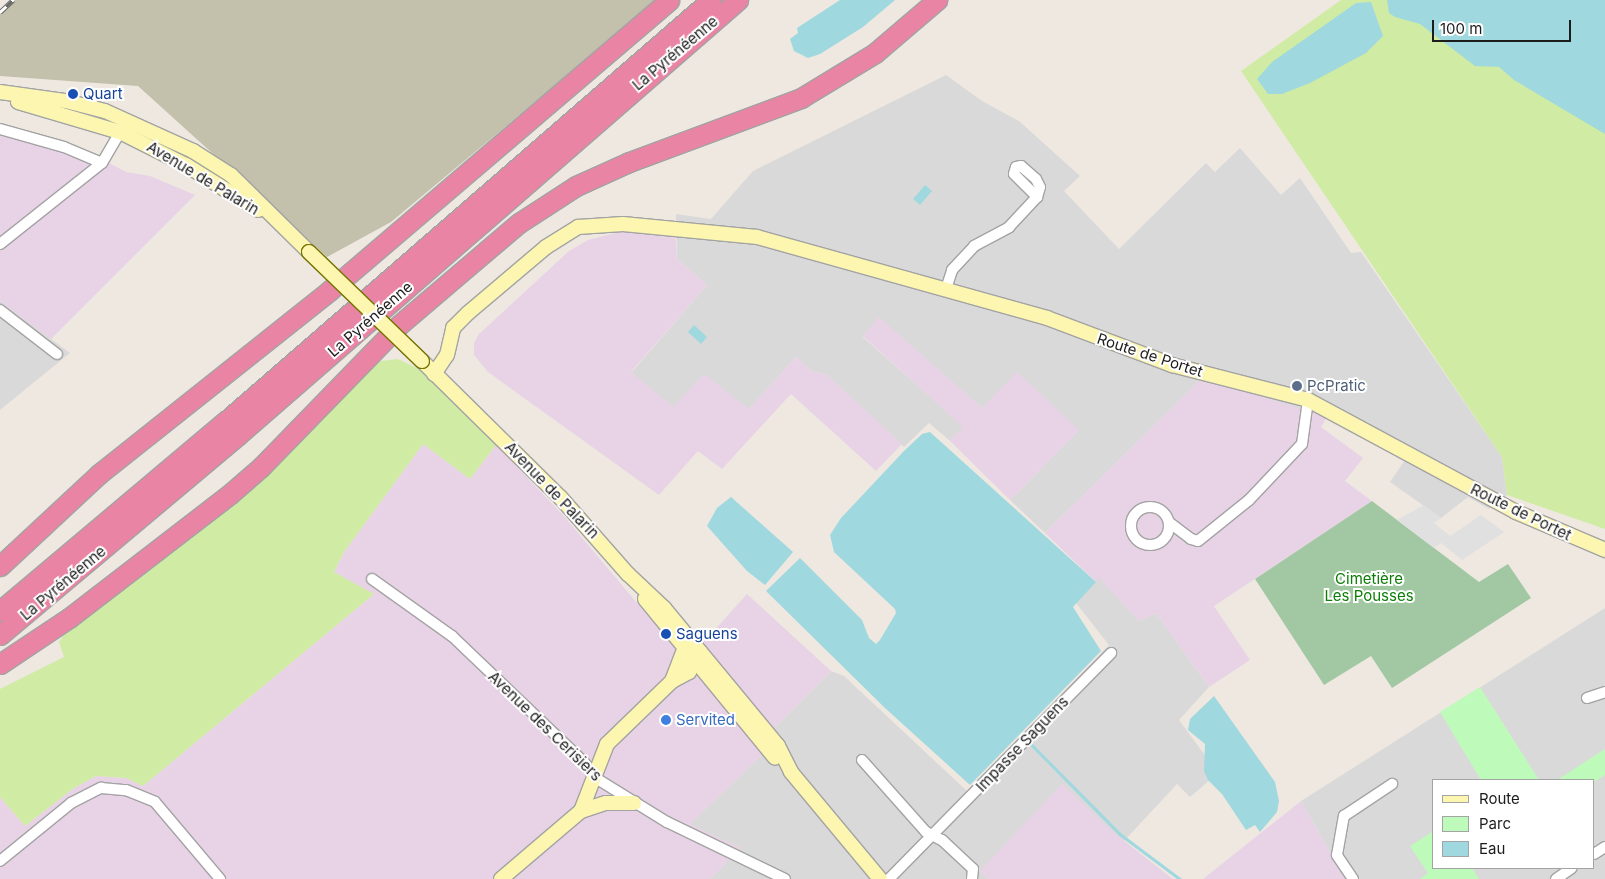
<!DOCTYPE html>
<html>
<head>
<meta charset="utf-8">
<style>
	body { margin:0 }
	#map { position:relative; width:1605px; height:879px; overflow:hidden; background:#eee8e1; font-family:Inter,sans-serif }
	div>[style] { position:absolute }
	.residential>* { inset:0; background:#dad9d9 }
	.industrial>* { inset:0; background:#e8d3e6 }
	.construction>* { inset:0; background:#c3c0ac }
	.grass>* { inset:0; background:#d0eba4 }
	.cemetery>* { inset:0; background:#a1c8a2 }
	.park>* { inset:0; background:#befbbb }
	.parking>* { inset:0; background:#e0e0e0 }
	.water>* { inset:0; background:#9fd8de }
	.stream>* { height:2.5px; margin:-1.25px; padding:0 1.25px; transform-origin:1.25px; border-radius:1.25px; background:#9fd8de }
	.roads { filter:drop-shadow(1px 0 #a3a3a3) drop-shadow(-1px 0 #a3a3a3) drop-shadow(0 1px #a3a3a3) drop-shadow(0 -1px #a3a3a3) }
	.street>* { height:10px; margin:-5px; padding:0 5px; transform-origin:5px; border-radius:5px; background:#fff }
	.street>.ring { margin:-5px; padding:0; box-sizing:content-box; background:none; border:10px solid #fff; border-radius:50% }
	.secondary>* { height:14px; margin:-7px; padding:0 7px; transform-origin:7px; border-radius:7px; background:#fcf6b1 }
	.highway>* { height:19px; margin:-9.5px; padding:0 9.5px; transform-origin:9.5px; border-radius:9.5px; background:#ea84a4 }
	.rail>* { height:4.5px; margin-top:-2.25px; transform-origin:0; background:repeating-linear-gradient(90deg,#fff 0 8px,#6a6a6a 0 16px); box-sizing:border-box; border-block:1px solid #6a6a6a }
	.bridges { filter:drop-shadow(1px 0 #767300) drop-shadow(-1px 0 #767300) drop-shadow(0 1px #767300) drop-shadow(0 -1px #767300) }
	.secondary-bridge>* { height:14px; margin:-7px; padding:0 7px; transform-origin:7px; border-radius:7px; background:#fcf6b1 }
	.dots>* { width:14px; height:14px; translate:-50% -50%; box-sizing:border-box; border:2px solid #fff; border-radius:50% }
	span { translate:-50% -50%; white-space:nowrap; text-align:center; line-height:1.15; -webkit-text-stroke:4px #fff; paint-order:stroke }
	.street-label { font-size:15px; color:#1c1c1c }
	.transit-label { font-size:15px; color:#164399 }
	.left { translate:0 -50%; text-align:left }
	.service-label { font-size:15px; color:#4e5e75 }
	.park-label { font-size:15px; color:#0c7d07 }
	.shop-label { font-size:15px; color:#366cbe }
	.legend { position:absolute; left:1432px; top:779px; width:162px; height:90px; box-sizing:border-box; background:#fff; border:1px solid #a4a4a4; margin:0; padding:6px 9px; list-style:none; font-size:15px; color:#1c1c1c }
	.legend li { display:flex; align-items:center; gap:10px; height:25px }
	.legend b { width:25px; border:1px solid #a4a4a4 }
	.scale { position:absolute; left:1432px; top:20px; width:139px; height:22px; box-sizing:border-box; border:2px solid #1c1c1c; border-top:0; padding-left:6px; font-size:15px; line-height:18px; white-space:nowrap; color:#1c1c1c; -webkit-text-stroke:4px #fff; paint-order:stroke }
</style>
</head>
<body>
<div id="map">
	<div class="residential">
		<div style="clip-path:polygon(946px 75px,982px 101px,1019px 121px,1080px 176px,1064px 191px,1119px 249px,1206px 163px,1215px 172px,1240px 148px,1281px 195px,1300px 178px,1351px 253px,1361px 252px,1502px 457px,1507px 495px,1489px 509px,1468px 497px,1441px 518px,1390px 482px,1405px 460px,1327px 417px,1199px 381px,1045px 533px,1010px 500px,1079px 430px,982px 408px,879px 318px,863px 337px,964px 427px,950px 441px,929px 423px,904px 447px,827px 375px,811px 371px,796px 357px,749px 409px,673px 408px,631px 373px,707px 285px,677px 259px,676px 214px,711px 219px,753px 171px)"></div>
		<div style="clip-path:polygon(0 301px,70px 353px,0 410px)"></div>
		<div style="clip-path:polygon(1099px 577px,1139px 621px,1156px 613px,1209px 687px,1179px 720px,1218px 773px,1190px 797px,1177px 784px,1124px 841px,1113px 832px,980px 871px,988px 879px,710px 879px,726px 863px,690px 824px,763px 754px,773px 729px,831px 671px,844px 676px,967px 791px,1109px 645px,1076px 603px)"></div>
		<div style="clip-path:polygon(evenodd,1605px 608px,1605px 879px,1345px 879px,1301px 801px,1605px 608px,1434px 780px,1594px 780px,1594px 868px,1434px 868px,1434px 780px)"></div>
	</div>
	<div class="industrial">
		<div style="clip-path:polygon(0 125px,75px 145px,126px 172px,150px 176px,195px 195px,51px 339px,0 301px)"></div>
		<div style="clip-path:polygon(623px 231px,675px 233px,677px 259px,707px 285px,631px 372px,673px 407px,704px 374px,749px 409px,796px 357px,811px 371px,827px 375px,902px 444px,876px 471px,791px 394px,722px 469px,698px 451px,659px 495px,488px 372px,474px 355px,474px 343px,479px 334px,569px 251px,588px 240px)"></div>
		<div style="clip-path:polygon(879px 317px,982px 408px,1017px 372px,1079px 430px,1010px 500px,950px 441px,963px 427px,863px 336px)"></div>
		<div style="clip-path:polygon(1199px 381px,1251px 393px,1327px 417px,1321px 427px,1363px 458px,1345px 481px,1372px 501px,1214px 606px,1250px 660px,1209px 687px,1156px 613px,1139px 621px,1099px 578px,1095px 581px,1045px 533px)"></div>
		<div style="clip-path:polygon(423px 444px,470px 479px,496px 445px,562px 514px,675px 648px,711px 634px,747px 594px,831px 671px,773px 729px,763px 754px,690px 824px,741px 848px,710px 879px,0 879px,0 797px,25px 826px,74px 788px,96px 776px,126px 778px,143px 786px,373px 595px,334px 572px,344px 552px)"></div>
		<div style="clip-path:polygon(1062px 784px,1113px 832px,1173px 879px,988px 879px,980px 871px)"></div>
		<div style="clip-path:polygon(1301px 801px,1345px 879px,1203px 879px)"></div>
	</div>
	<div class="construction">
		<div style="clip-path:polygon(15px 0,657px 0,391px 222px,327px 257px,138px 86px,0 76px,0 14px)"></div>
	</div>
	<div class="grass">
		<div style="clip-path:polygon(1341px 0,1605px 0,1605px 529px,1507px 495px,1502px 457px,1241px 71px)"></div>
		<div style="clip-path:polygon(398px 359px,419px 369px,496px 445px,470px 479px,423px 444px,344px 552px,334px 572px,374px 594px,143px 786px,126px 778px,96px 776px,74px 788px,25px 826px,0 797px,0 689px,64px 657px,59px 642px,66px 631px,222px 514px,315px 427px,367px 370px,381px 361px)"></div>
	</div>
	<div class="cemetery">
		<div style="clip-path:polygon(1372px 501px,1479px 582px,1508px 564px,1531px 598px,1392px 688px,1371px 656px,1324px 685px,1255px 579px)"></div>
	</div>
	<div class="park">
		<div style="clip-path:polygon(1480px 687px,1539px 780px,1481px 780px,1440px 712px)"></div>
		<div style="clip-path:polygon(1605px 749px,1605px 775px,1594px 782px,1557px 780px)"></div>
		<div style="clip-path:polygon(1434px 831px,1434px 868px,1472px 868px,1479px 879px,1420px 879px,1428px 873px,1410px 846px)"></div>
	</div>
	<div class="parking">
		<div style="clip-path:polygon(1424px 505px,1441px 518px,1434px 523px,1450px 536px,1481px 515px,1504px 532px,1462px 560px,1441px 543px,1434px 548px,1397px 520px)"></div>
	</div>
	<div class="water">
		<div style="clip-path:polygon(840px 0,895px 0,863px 27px,820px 54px,808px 58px,794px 51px,790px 39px,798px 33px,797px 28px)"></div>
		<div style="clip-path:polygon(1387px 0,1605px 0,1605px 134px,1514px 80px,1499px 67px,1475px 66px,1420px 24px,1395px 17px,1389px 13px)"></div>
		<div style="clip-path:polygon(1371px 2px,1383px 36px,1366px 53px,1310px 83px,1282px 94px,1268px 94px,1257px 79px,1272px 62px,1356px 3px)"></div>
		<div style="clip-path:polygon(925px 185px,932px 191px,920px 205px,913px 199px)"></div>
		<div style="clip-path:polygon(694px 325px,707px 337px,701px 344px,688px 332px)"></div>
		<div style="clip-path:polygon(930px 432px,1096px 582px,1073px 607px,1101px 651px,970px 785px,885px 708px,766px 591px,800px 558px,862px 620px,869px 638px,876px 644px,880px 640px,896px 613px,895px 609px,834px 552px,830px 535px,841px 518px,904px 451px,922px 434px)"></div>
		<div style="clip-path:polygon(731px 497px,793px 552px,765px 585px,747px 571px,707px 526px,717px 508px)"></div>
		<div style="clip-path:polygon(1214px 696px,1275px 782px,1279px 801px,1277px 812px,1260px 832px,1255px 825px,1246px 830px,1222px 794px,1208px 780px,1204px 771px,1205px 744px,1188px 730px,1190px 719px)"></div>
	</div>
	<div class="stream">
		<div style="left:1028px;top:741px;width:131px;rotate:45.3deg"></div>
		<div style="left:1120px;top:834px;width:75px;rotate:36.9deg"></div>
	</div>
	<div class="roads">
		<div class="street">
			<div style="left:0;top:129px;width:66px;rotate:15.7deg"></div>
			<div style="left:64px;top:147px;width:41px;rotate:22.8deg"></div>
			<div style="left:0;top:244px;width:130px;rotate:-38.5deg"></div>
			<div style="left:102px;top:163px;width:42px;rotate:-59.7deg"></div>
			<div style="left:946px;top:289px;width:20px;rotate:-72deg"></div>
			<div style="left:952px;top:270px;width:33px;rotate:-47deg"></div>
			<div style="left:974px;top:246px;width:40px;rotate:-28deg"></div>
			<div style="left:1009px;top:227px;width:41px;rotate:-47deg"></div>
			<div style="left:1037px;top:197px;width:10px;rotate:-73deg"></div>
			<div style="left:1040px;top:187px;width:9px;rotate:-117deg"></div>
			<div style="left:1036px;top:179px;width:20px;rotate:-139deg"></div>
			<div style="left:1021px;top:166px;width:5px;rotate:169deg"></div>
			<div style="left:1016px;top:167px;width:7px;rotate:106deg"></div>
			<div style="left:1014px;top:174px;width:33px;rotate:45deg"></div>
			<div style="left:0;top:310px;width:72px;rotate:37.7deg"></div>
			<div class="ring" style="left:1131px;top:507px;width:28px;height:28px"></div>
			<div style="left:1170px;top:523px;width:26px;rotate:37deg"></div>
			<div style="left:1191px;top:539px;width:7px;rotate:16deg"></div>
			<div style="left:1198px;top:541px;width:65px;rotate:-38.8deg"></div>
			<div style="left:1249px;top:500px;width:77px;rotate:-46.6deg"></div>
			<div style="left:1302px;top:444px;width:44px;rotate:-82.2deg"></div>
			<div style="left:372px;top:579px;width:98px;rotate:35.5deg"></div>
			<div style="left:452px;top:636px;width:182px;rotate:43.7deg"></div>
			<div style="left:584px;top:762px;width:18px;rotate:56deg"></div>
			<div style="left:594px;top:777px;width:86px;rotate:31.7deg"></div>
			<div style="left:667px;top:822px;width:131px;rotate:25.8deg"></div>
			<div style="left:1587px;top:698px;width:19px;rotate:-18deg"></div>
			<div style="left:862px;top:760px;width:96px;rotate:48.4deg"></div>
			<div style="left:926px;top:832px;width:18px;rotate:27deg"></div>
			<div style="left:942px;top:840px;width:42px;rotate:43.1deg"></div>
			<div style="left:973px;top:869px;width:10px;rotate:96deg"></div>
			<div style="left:1594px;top:854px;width:13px;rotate:-32deg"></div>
			<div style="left:0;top:861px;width:92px;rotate:-39.2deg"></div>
			<div style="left:71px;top:803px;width:34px;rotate:-27deg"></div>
			<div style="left:101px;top:788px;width:25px;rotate:5deg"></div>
			<div style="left:126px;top:790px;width:31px;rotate:22deg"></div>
			<div style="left:155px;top:802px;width:101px;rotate:49.8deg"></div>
			<div style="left:889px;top:879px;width:317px;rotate:-45.5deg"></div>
			<div style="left:1353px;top:879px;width:29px;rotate:-124deg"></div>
			<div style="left:1337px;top:855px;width:40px;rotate:-80deg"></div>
			<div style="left:1344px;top:816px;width:58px;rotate:-33.7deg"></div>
			<div style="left:1556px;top:879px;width:19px;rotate:-35deg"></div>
		</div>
		<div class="secondary">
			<div style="left:0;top:92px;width:67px;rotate:7.8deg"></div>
			<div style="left:66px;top:101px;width:40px;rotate:14.4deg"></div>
			<div style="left:105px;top:111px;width:97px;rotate:24.4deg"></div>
			<div style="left:193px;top:151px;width:45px;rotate:32.3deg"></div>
			<div style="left:231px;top:175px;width:110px;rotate:44.6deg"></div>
			<div style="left:18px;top:102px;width:106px;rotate:16.4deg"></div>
			<div style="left:120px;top:132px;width:74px;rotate:26.6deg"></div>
			<div style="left:186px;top:165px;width:85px;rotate:32deg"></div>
			<div style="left:422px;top:361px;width:194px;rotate:44.6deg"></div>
			<div style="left:560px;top:497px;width:103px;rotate:48.6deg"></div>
			<div style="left:628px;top:574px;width:50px;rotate:43.4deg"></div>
			<div style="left:664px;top:608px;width:179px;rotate:50.4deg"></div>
			<div style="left:778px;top:746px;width:29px;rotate:63deg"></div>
			<div style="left:791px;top:772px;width:139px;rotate:50.2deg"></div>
			<div style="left:434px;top:374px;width:23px;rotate:-56deg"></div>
			<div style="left:447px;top:355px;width:28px;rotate:-77deg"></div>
			<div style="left:453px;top:328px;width:21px;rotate:-45deg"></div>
			<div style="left:468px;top:313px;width:102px;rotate:-40.2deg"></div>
			<div style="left:546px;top:247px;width:38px;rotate:-32deg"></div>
			<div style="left:578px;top:227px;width:45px;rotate:-3.8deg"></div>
			<div style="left:623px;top:224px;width:135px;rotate:5.5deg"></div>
			<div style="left:757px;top:237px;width:301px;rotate:15.6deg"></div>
			<div style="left:1047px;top:318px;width:134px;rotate:20.6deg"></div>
			<div style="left:1172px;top:365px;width:140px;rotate:14.4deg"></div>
			<div style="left:1308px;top:400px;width:236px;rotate:28.3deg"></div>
			<div style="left:1516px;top:512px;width:97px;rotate:23.1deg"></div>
			<div style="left:645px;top:599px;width:205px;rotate:50.7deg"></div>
			<div style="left:672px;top:681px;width:34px;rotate:-69deg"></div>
			<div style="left:581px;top:811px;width:26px;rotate:-18deg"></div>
			<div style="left:606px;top:803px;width:28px"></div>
			<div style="left:501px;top:879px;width:105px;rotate:-40.4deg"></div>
			<div style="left:581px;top:811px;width:72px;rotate:-68.8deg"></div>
			<div style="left:607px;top:744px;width:91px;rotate:-44.1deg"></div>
			<div style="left:672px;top:681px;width:19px;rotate:-28deg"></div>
			<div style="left:689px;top:672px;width:23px;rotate:-61deg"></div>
		</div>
		<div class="highway">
			<div style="left:0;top:566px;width:135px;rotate:-42.9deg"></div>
			<div style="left:99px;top:474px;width:295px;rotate:-38.5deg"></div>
			<div style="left:330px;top:290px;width:446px;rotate:-40.5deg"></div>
			<div style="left:0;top:611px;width:295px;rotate:-40.1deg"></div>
			<div style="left:226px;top:421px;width:642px;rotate:-40.96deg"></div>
			<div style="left:0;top:635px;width:311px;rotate:-40deg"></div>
			<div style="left:238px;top:435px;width:663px;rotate:-41.02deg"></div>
			<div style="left:0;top:664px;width:83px;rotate:-33.7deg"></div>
			<div style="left:69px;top:618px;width:203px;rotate:-37.6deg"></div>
			<div style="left:230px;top:494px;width:41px;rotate:-41.1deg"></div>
			<div style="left:261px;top:467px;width:198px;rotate:-45.8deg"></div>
			<div style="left:399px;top:325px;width:157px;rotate:-40.4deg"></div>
			<div style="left:519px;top:223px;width:68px;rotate:-33deg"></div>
			<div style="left:576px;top:186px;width:58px;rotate:-24.4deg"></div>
			<div style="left:629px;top:162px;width:184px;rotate:-20.4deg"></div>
			<div style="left:801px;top:98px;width:87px;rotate:-31.3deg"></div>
			<div style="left:875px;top:53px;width:82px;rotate:-40.5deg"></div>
		</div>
	</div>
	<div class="rail">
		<div style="left:0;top:12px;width:18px;rotate:-43deg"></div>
	</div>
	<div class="bridges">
		<div class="secondary-bridge">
			<div style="left:309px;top:252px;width:157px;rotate:44deg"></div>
		</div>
	</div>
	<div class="dots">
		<div style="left:73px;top:94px;background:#1a4fb4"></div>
		<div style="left:1297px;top:386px;background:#5c6f8a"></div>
		<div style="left:666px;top:634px;background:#1a4fb4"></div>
		<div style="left:666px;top:720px;background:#3f7fe0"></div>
	</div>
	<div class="street-label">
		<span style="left:675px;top:53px;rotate:-40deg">La Pyrénéenne</span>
		<span style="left:203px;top:178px;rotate:31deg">Avenue de Palarin</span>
		<span style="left:370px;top:319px;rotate:-41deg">La Pyrénéenne</span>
		<span style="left:1150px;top:355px;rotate:18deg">Route de Portet</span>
		<span style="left:552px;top:490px;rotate:46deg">Avenue de Palarin</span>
		<span style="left:1521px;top:512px;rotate:26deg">Route de Portet</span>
		<span style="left:63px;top:583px;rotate:-40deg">La Pyrénéenne</span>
		<span style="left:545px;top:726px;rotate:44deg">Avenue des Cerisiers</span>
		<span style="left:1022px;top:744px;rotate:-46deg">Impasse Saguens</span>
	</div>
	<div class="transit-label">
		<span class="left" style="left:83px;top:94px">Quart</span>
		<span class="left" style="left:676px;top:634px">Saguens</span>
	</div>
	<div class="service-label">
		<span class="left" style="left:1307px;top:386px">PcPratic</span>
	</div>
	<div class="park-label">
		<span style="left:1369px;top:587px">Cimetière<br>Les Pousses</span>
	</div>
	<div class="shop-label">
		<span class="left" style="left:676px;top:720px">Servited</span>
	</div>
	<ul class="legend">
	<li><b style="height:6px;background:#fcf6b1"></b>Route</li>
	<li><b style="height:14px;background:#befbbb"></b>Parc</li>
	<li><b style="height:14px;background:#9fd8de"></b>Eau</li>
	</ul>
	<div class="scale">100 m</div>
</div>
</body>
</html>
